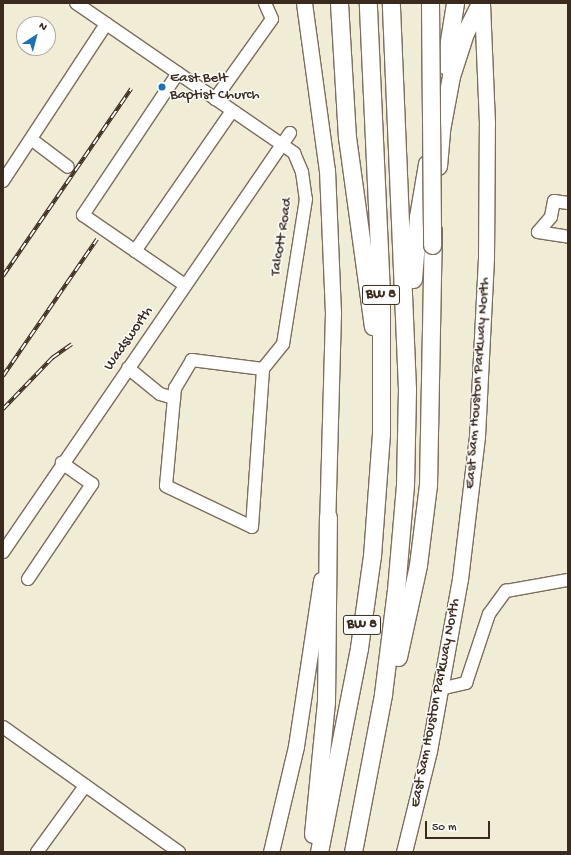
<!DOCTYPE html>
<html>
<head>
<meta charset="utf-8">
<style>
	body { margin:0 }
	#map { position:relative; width:571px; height:855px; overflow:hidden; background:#f1ecd6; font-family:"Gochi Hand",sans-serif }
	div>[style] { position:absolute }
	.roads { filter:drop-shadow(1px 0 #7b6e5e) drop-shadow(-1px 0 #7b6e5e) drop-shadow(0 1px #7b6e5e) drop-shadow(0 -1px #7b6e5e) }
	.minor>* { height:12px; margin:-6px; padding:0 6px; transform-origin:6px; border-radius:6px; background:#fff }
	.major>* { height:15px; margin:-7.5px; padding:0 7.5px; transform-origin:7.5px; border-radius:7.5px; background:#fff }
	.highway>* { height:17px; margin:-8.5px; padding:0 8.5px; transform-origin:8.5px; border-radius:8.5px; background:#fff }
	.rail>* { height:4px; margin-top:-2px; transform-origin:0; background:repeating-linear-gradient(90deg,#fff 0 8px,#3b2a1e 0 16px); box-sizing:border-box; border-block:1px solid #3b2a1e }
	.bridges { filter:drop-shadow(1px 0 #7b6e5e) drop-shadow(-1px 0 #7b6e5e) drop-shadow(0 1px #7b6e5e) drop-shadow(0 -1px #7b6e5e) }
	.highway-bridge>* { height:17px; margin:-8.5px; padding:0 8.5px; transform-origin:8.5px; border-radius:8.5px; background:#fff }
	.dots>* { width:11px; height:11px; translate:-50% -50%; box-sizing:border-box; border:2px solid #fff; border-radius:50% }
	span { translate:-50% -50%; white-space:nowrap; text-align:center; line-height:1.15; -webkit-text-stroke:3px #fff; paint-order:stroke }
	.shield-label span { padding:1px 3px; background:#fff; border:1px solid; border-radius:3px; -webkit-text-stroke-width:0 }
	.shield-label { font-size:14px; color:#3b2a1e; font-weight:700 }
	.poi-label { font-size:15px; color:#3b2a1e }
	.left { translate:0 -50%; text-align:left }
	.street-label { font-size:15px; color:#3b2a1e }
	.frame { position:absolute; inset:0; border:4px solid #3b2a1e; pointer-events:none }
	.north { position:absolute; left:16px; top:16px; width:40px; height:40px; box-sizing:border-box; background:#fff; border:1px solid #b1aaa5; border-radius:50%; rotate:36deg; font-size:11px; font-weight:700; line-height:16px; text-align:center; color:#3b2a1e }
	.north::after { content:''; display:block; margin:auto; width:14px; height:18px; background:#1f6fb2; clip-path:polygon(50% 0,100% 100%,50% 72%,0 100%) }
	.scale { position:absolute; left:425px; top:821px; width:65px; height:18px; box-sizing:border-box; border:2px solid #3b2a1e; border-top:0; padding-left:5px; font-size:12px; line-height:14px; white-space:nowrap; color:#3b2a1e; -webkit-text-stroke:3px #fff; paint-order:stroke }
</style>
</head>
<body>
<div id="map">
	<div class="roads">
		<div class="minor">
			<div style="left:76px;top:3px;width:265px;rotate:34.5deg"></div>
			<div style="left:294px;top:153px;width:21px;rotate:67deg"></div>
			<div style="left:302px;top:172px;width:27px;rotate:82deg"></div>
			<div style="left:306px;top:199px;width:147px;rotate:99deg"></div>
			<div style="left:283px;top:344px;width:32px;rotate:129deg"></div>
			<div style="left:178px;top:73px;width:171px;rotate:123.8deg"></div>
			<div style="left:83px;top:215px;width:124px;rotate:34.5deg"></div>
			<div style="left:215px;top:99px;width:98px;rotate:-54.5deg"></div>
			<div style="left:272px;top:19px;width:17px;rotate:-114deg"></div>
			<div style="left:31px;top:139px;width:46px;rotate:37.1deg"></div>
			<div style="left:3px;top:181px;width:188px;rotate:-56.7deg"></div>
			<div style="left:568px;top:203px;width:14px;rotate:-172deg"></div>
			<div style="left:554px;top:201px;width:16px;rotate:101deg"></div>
			<div style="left:551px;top:217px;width:20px;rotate:131deg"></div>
			<div style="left:538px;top:232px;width:30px;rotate:9deg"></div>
			<div style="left:135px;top:251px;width:170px;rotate:-55.3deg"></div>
			<div style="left:128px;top:368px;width:41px;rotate:39.1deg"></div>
			<div style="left:160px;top:394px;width:15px;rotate:16deg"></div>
			<div style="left:174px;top:398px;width:88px;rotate:95.2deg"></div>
			<div style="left:166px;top:486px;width:95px;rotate:25.5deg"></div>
			<div style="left:252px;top:527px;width:158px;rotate:-86deg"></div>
			<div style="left:263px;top:369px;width:72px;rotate:-172.8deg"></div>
			<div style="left:192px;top:360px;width:33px;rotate:121deg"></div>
			<div style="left:175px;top:388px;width:10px;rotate:96deg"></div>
			<div style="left:3px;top:552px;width:508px;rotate:-55.59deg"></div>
			<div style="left:28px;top:579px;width:115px;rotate:-56deg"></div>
			<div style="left:92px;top:484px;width:37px;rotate:-145deg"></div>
			<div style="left:440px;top:689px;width:27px;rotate:-13deg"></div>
			<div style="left:466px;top:683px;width:73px;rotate:-71.6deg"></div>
			<div style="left:489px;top:614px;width:29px;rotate:-54deg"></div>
			<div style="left:506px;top:591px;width:63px;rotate:-10.1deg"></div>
			<div style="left:3px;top:727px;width:216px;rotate:35.4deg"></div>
			<div style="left:37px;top:852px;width:82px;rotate:-54deg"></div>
		</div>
		<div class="major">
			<div style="left:304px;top:3px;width:169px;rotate:82.2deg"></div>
			<div style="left:327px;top:170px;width:143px;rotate:87.6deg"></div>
			<div style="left:333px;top:313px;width:215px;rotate:91.6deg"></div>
			<div style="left:271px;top:852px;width:109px;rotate:-76.7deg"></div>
			<div style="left:296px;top:746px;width:168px;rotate:-81.4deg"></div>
			<div style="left:404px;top:852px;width:104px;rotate:-76.1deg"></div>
			<div style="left:429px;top:751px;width:175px;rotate:-79.8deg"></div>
			<div style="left:460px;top:579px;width:144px;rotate:-83.2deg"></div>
			<div style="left:477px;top:436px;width:179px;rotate:-87.1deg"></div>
			<div style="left:486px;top:257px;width:134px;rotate:-89.6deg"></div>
			<div style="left:487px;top:123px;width:120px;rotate:-92.4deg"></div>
		</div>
		<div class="highway">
			<div style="left:339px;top:3px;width:134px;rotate:86.6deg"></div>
			<div style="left:347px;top:137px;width:191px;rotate:82.2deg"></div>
			<div style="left:445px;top:65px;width:63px;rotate:-80.8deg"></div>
			<div style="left:438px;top:166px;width:36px;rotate:-85deg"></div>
			<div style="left:441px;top:130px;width:55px;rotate:-79.5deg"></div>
			<div style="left:451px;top:76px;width:45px;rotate:-72deg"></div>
			<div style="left:465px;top:33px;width:34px;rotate:-63deg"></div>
			<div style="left:413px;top:279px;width:62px;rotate:-85.4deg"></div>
			<div style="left:418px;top:217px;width:54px;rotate:-80.4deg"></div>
			<div style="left:398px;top:657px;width:94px;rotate:-77.7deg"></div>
			<div style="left:418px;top:565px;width:81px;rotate:-82.9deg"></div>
			<div style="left:428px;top:485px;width:255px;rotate:-88.9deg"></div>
			<div style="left:313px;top:834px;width:133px;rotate:-84.4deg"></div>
			<div style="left:326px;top:702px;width:185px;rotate:-89.4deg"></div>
			<div style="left:319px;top:852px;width:208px;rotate:-78.9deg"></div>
			<div style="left:359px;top:648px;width:93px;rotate:-82deg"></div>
			<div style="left:372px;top:556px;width:122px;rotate:-85.8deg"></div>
			<div style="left:381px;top:434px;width:140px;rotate:-90deg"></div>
			<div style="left:381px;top:294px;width:291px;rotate:-92.6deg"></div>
			<div style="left:353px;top:852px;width:161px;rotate:-79.2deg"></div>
			<div style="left:383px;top:694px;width:105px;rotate:-82.9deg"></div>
			<div style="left:396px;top:590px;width:105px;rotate:-85.1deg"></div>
			<div style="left:405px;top:485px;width:96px;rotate:-88.8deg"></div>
			<div style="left:407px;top:389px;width:386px;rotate:-92.4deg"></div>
		</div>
	</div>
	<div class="rail">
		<div style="left:3px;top:276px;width:227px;rotate:-55.6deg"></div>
		<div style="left:3px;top:376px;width:166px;rotate:-55.5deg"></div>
		<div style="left:3px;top:409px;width:71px;rotate:-46.1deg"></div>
		<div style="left:52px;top:358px;width:24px;rotate:-35deg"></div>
	</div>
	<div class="bridges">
		<div class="highway-bridge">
			<div style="left:430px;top:3px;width:242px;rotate:89.5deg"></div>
		</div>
	</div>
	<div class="dots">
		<div style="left:162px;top:87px;background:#1f6fb2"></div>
	</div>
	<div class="shield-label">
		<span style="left:381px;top:295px">BW 8</span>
		<span style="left:362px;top:625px">BW 8</span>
	</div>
	<div class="poi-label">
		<span class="left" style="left:170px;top:87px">East Belt<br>Baptist Church</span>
	</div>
	<div class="street-label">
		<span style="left:282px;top:237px;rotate:-81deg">Talcott Road</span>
		<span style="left:129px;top:339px;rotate:-55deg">Wadsworth</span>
		<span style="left:478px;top:383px;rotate:-86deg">East Sam Houston Parkway North</span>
		<span style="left:436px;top:703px;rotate:-79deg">East Sam Houston Parkway North</span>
	</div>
	<div class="frame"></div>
	<div class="north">N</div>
	<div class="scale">50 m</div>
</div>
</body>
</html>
